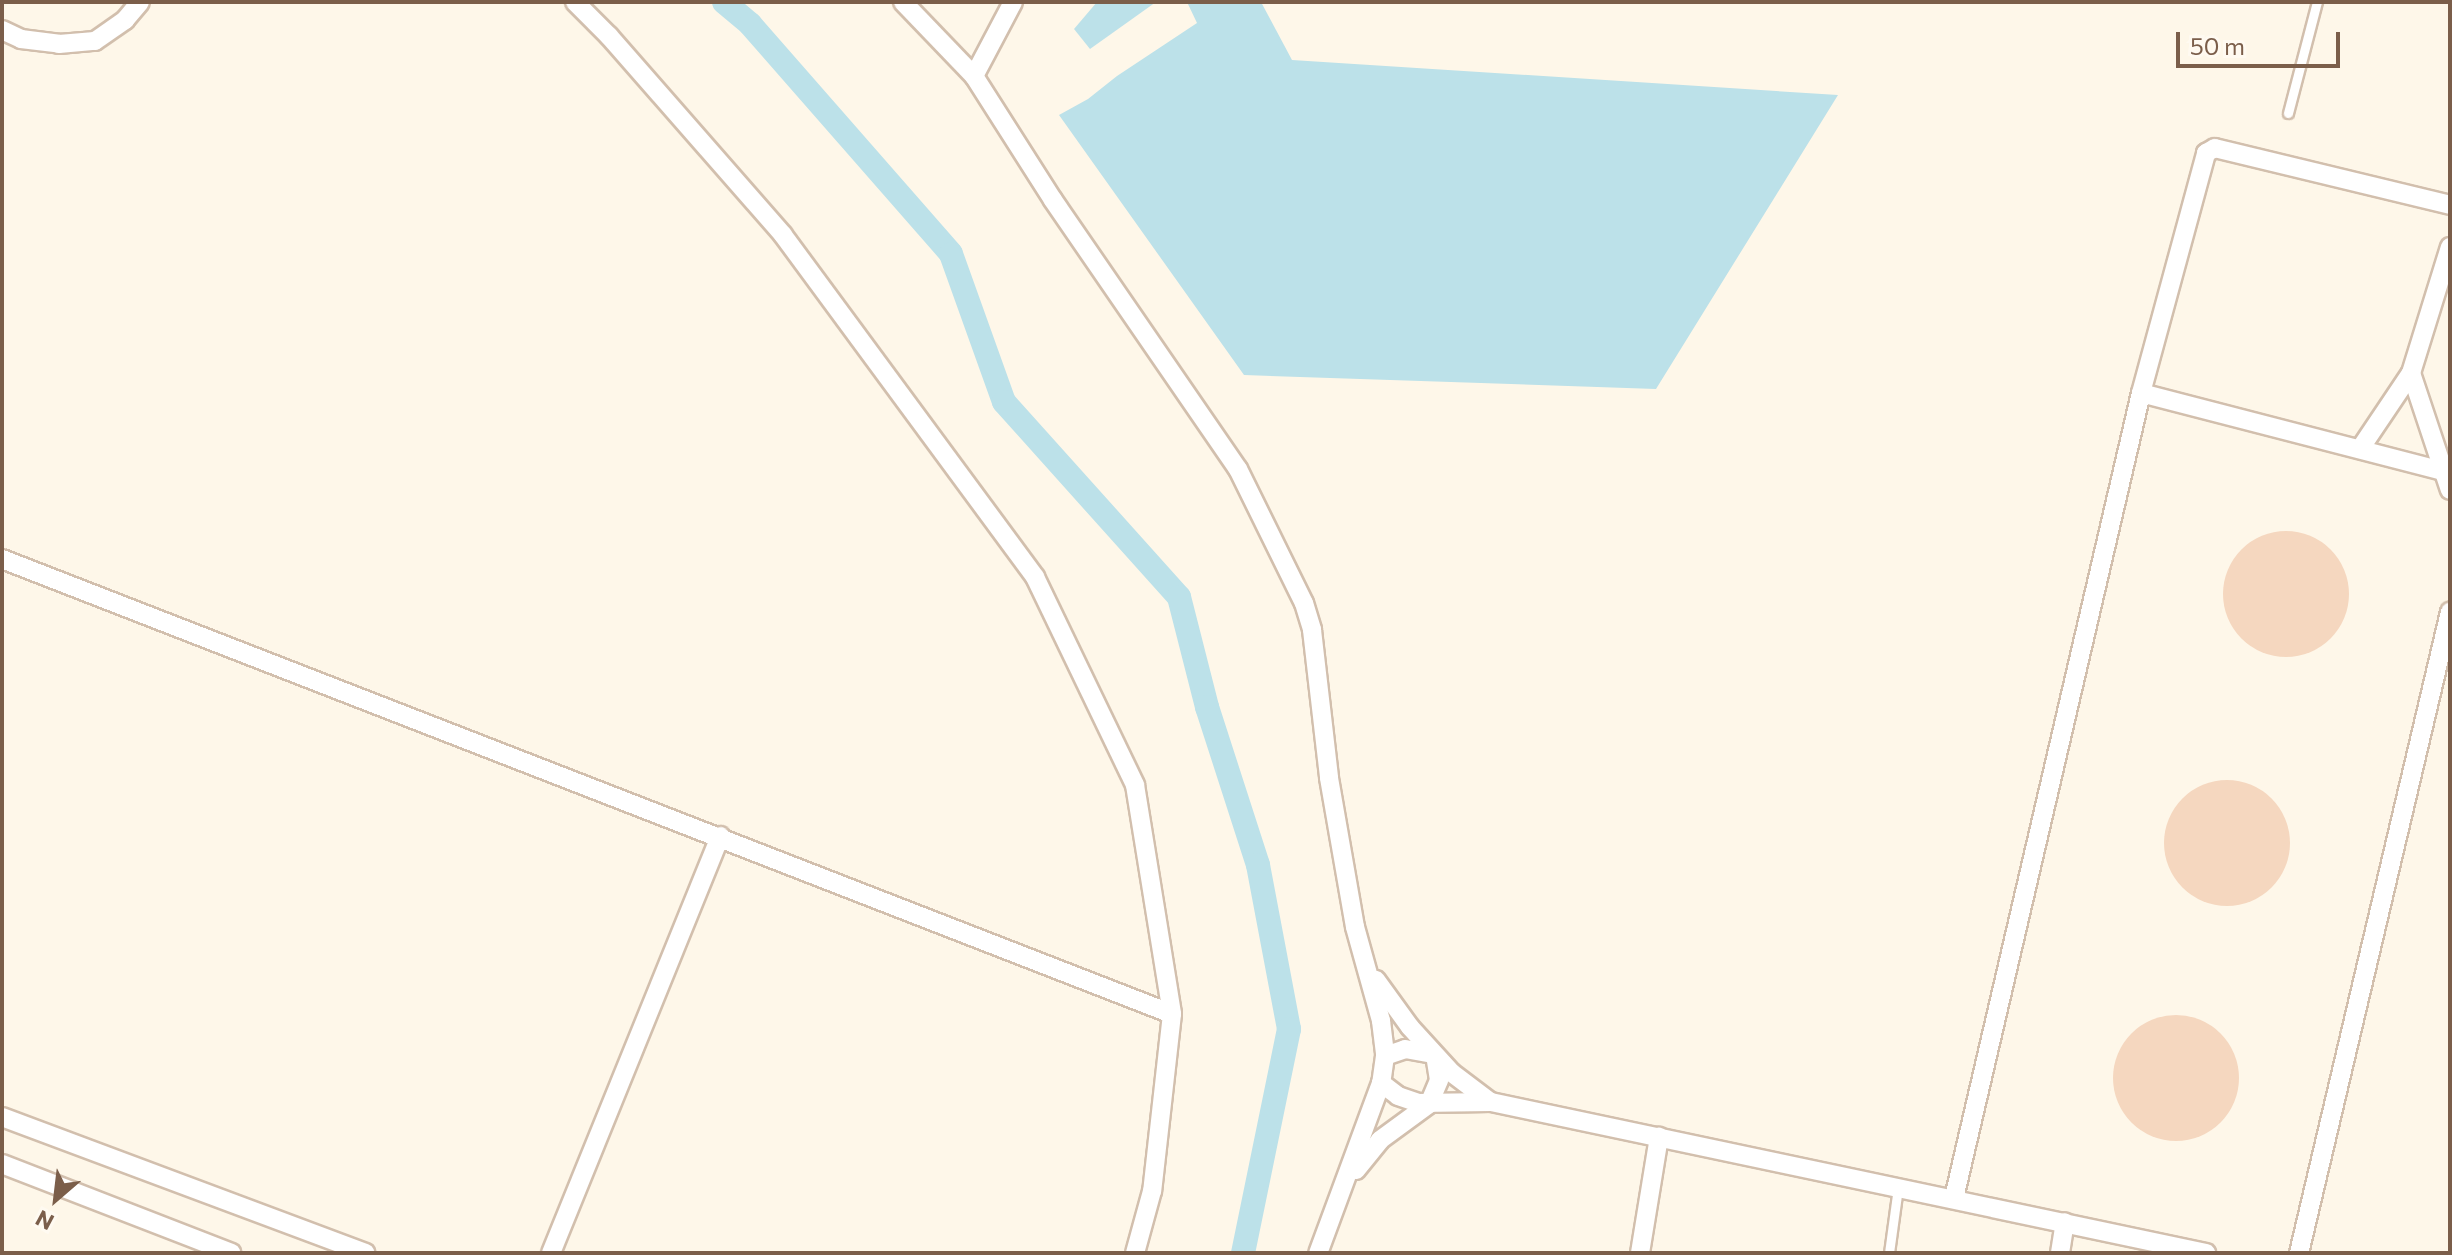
<!DOCTYPE html>
<html>
<head>
<meta charset="utf-8">
<style>
	body { margin:0 }
	#map { position:relative; width:2452px; height:1255px; overflow:hidden; background:#fef7e9; font-family:Commissioner,sans-serif }
	div>[style] { position:absolute }
	.water>* { inset:0; background:#bce1e9 }
	.canal>* { height:24px; margin:-12px; padding:0 12px; transform-origin:12px; border-radius:12px; background:#bce1e9 }
	.building>* { inset:0; background:#f5d7bf }
	.round { border-radius:50% }
	.roads { filter:drop-shadow(2px 0 #d2bfad) drop-shadow(-2px 0 #d2bfad) drop-shadow(0 2px #d2bfad) drop-shadow(0 -2px #d2bfad) }
	.service>* { height:9px; margin:-4.5px; padding:0 4.5px; transform-origin:4.5px; border-radius:4.5px; background:#fff }
	.minor>* { height:18px; margin:-9px; padding:0 9px; transform-origin:9px; border-radius:9px; background:#fff }
	span { translate:-50% -50%; white-space:nowrap; text-align:center; line-height:1.15; -webkit-text-stroke:6px #fffaf1; paint-order:stroke }
	.frame { position:absolute; inset:0; border:4px solid #7b5e4a; pointer-events:none }
	.north { position:absolute; left:16px; top:1159px; width:80px; height:80px; -webkit-text-stroke:6px #fffaf1; paint-order:stroke; rotate:208deg; font-size:22px; font-weight:700; line-height:32px; text-align:center; color:#7b5e4a }
	.north::after { content:''; display:block; margin:auto; width:28px; height:36px; background:#7b5e4a; clip-path:polygon(50% 0,100% 100%,50% 72%,0 100%) }
	.scale { position:absolute; left:2176px; top:32px; width:164px; height:36px; box-sizing:border-box; border:4px solid #7b5e4a; border-top:0; padding-left:10px; font-size:24px; line-height:28px; white-space:nowrap; color:#7b5e4a; -webkit-text-stroke:6px #fffaf1; paint-order:stroke }
</style>
</head>
<body>
<div id="map">
	<div class="water">
		<div style="clip-path:polygon(1097px 2px,1156px 2px,1090px 49px,1074px 29px)"></div>
		<div style="clip-path:polygon(1187px 2px,1261px 2px,1292px 60px,1838px 95px,1656px 389px,1244px 375px,1059px 115px,1088px 99px,1117px 76px,1197px 23px)"></div>
	</div>
	<div class="canal">
		<div style="left:724px;top:2px;width:34px;rotate:40deg"></div>
		<div style="left:750px;top:24px;width:305px;rotate:48.8deg"></div>
		<div style="left:951px;top:254px;width:157px;rotate:70.3deg"></div>
		<div style="left:1004px;top:402px;width:262px;rotate:48.1deg"></div>
		<div style="left:1179px;top:597px;width:114px;rotate:75.7deg"></div>
		<div style="left:1207px;top:707px;width:166px;rotate:72.1deg"></div>
		<div style="left:1258px;top:865px;width:167px;rotate:79.3deg"></div>
		<div style="left:1289px;top:1029px;width:229px;rotate:101.6deg"></div>
	</div>
	<div class="building">
		<div class="round" style="left:2223px;top:531px;width:126px;height:126px"></div>
		<div class="round" style="left:2164px;top:780px;width:126px;height:126px"></div>
		<div class="round" style="left:2113px;top:1015px;width:126px;height:126px"></div>
	</div>
	<div class="roads">
		<div class="service">
			<div style="left:2288px;top:113px;width:115px;rotate:-75.4deg"></div>
			<div style="left:1889px;top:1253px;width:67px;rotate:-82.2deg"></div>
		</div>
		<div class="minor">
			<div style="left:575px;top:2px;width:48px;rotate:45deg"></div>
			<div style="left:609px;top:36px;width:264px;rotate:48.8deg"></div>
			<div style="left:783px;top:235px;width:425px;rotate:53.6deg"></div>
			<div style="left:1035px;top:577px;width:231px;rotate:64.3deg"></div>
			<div style="left:1135px;top:785px;width:232px;rotate:80.8deg"></div>
			<div style="left:1172px;top:1014px;width:178px;rotate:96.4deg"></div>
			<div style="left:1152px;top:1191px;width:64px;rotate:105.3deg"></div>
			<div style="left:903px;top:2px;width:103px;rotate:46.2deg"></div>
			<div style="left:974px;top:76px;width:147px;rotate:57.5deg"></div>
			<div style="left:1053px;top:200px;width:326px;rotate:55.5deg"></div>
			<div style="left:1238px;top:469px;width:149px;rotate:63.8deg"></div>
			<div style="left:1304px;top:603px;width:28px;rotate:73deg"></div>
			<div style="left:1312px;top:630px;width:149px;rotate:83.4deg"></div>
			<div style="left:1329px;top:778px;width:151px;rotate:80.1deg"></div>
			<div style="left:1355px;top:927px;width:98px;rotate:74.5deg"></div>
			<div style="left:1381px;top:1021px;width:35px;rotate:83deg"></div>
			<div style="left:1385px;top:1056px;width:27px;rotate:98deg"></div>
			<div style="left:1381px;top:1083px;width:181px;rotate:110.3deg"></div>
			<div style="left:2px;top:30px;width:21px;rotate:25deg"></div>
			<div style="left:21px;top:39px;width:38px;rotate:7deg"></div>
			<div style="left:59px;top:44px;width:36px;rotate:-5deg"></div>
			<div style="left:95px;top:41px;width:37px;rotate:-35deg"></div>
			<div style="left:125px;top:20px;width:23px;rotate:-50deg"></div>
			<div style="left:974px;top:76px;width:84px;rotate:-62.2deg"></div>
			<div style="left:2450px;top:247px;width:132px;rotate:107.2deg"></div>
			<div style="left:2411px;top:373px;width:123px;rotate:71.6deg"></div>
			<div style="left:2141px;top:393px;width:311px;rotate:14.5deg"></div>
			<div style="left:2360px;top:449px;width:92px;rotate:-56.1deg"></div>
			<div style="left:2px;top:559px;width:1255px;rotate:21.25deg"></div>
			<div style="left:1376px;top:980px;width:58px;rotate:54.1deg"></div>
			<div style="left:1410px;top:1027px;width:62px;rotate:47.6deg"></div>
			<div style="left:1452px;top:1073px;width:46px;rotate:37.1deg"></div>
			<div style="left:1385px;top:1056px;width:21px;rotate:-19deg"></div>
			<div style="left:1405px;top:1049px;width:28px;rotate:10deg"></div>
			<div style="left:1381px;top:1083px;width:21px;rotate:37deg"></div>
			<div style="left:1398px;top:1096px;width:21px;rotate:19deg"></div>
			<div style="left:1418px;top:1103px;width:73px;rotate:-0.8deg"></div>
			<div style="left:1491px;top:1102px;width:731px;rotate:11.93deg"></div>
			<div style="left:2px;top:1117px;width:388px;rotate:20.5deg"></div>
			<div style="left:2px;top:1164px;width:246px;rotate:21.2deg"></div>
			<div style="left:1356px;top:1170px;width:38px;rotate:-51deg"></div>
			<div style="left:1380px;top:1140px;width:61px;rotate:-36.3deg"></div>
			<div style="left:1429px;top:1104px;width:26px;rotate:-67deg"></div>
			<div style="left:1439px;top:1080px;width:24px;rotate:-99deg"></div>
			<div style="left:1954px;top:1198px;width:826px;rotate:-76.92deg"></div>
			<div style="left:2141px;top:393px;width:249px;rotate:-74.8deg"></div>
			<div style="left:2206px;top:153px;width:10px;rotate:-29deg"></div>
			<div style="left:2215px;top:148px;width:242px;rotate:13.6deg"></div>
			<div style="left:551px;top:1253px;width:450px;rotate:-67.9deg"></div>
			<div style="left:1640px;top:1253px;width:118px;rotate:-80.7deg"></div>
			<div style="left:2060px;top:1253px;width:31px;rotate:-81deg"></div>
			<div style="left:2299px;top:1253px;width:659px;rotate:-76.74deg"></div>
		</div>
	</div>
	<div class="frame"></div>
	<div class="north">N</div>
	<div class="scale">50 m</div>
</div>
</body>
</html>
